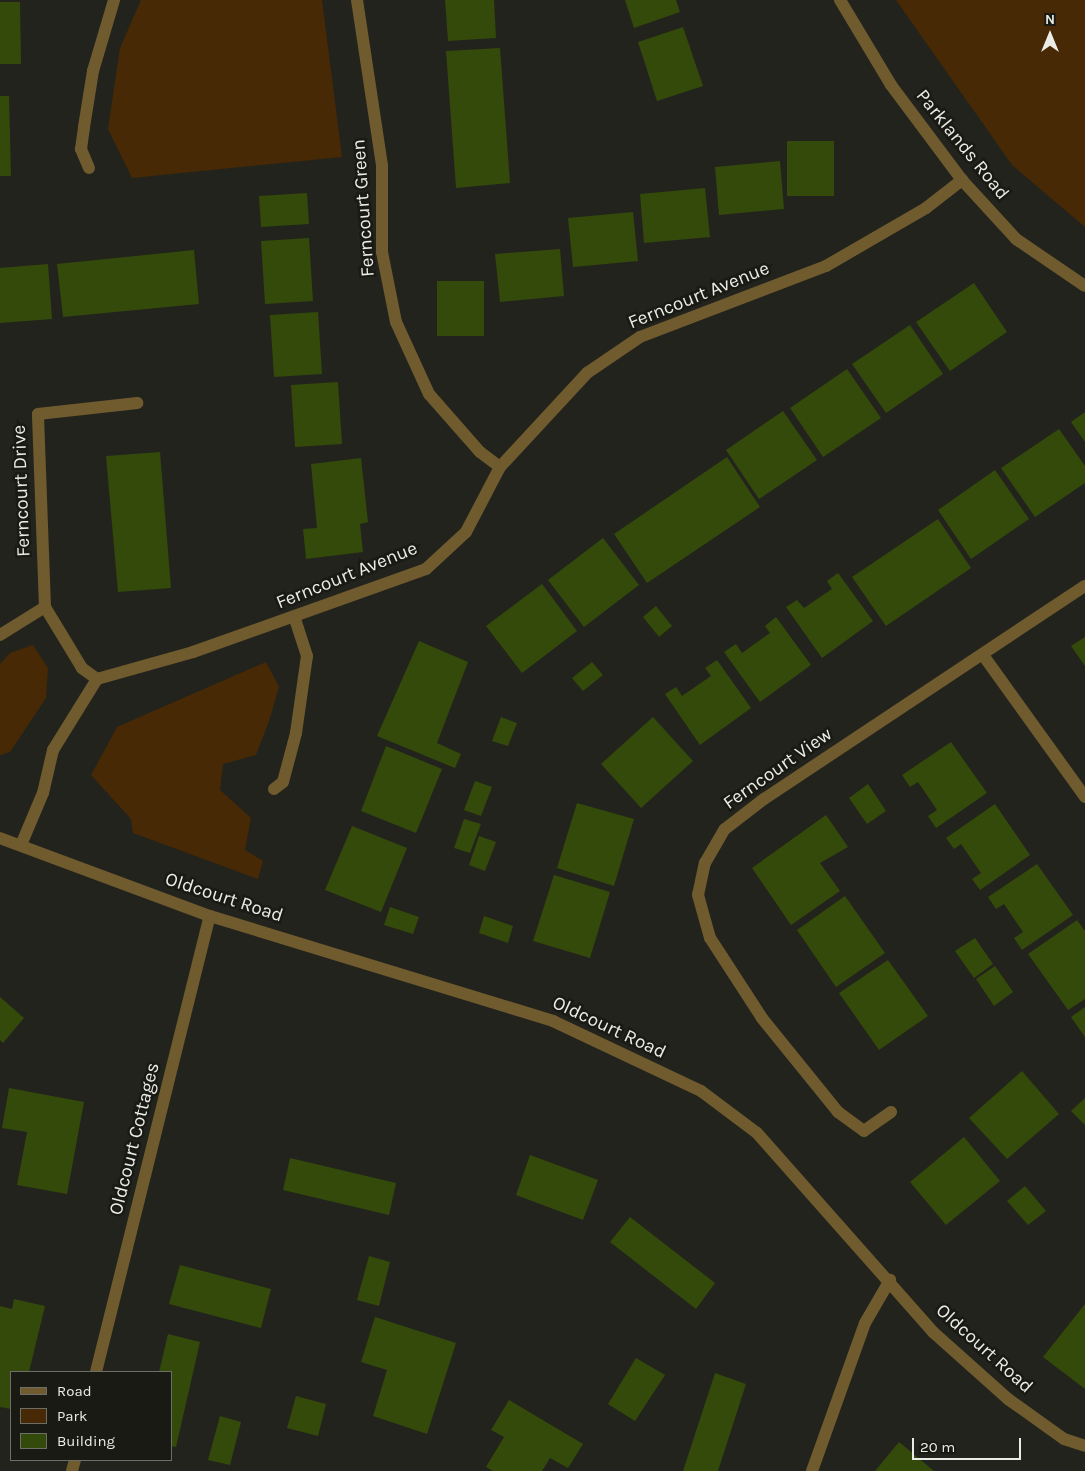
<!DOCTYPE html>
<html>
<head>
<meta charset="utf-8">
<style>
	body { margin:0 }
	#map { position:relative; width:1085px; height:1471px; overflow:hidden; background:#23231d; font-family:Karla,sans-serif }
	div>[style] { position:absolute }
	.green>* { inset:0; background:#472905 }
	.building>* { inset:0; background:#334a0a }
	.minor>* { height:12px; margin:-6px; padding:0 6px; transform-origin:6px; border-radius:6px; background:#6f5b2e }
	.tertiary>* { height:12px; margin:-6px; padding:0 6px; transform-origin:6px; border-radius:6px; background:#6f5b2e }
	span { translate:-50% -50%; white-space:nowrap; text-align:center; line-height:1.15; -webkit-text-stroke:5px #1a1a14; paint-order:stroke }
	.street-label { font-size:19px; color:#ebebe7 }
	.legend { position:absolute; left:10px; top:1371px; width:162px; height:90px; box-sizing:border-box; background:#1a1a14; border:1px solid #6e6e68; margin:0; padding:6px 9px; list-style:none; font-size:15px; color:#ebebe7 }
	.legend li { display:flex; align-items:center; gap:10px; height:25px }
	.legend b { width:25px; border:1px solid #6e6e68 }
	.north { position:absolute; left:1025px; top:10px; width:50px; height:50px; -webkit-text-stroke:4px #1a1a14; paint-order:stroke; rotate:0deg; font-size:14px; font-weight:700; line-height:20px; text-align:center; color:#ebebe7 }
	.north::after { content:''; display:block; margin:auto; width:18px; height:22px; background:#ebebe7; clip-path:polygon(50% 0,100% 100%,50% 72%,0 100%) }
	.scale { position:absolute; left:912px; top:1438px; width:109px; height:22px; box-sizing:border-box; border:2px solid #ebebe7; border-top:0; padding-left:6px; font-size:15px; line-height:18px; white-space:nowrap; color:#ebebe7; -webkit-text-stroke:4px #1a1a14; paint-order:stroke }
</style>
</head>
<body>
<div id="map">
	<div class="green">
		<div style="clip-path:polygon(141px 0,322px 0,342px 157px,132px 178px,108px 129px,120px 48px)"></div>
		<div style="clip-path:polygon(896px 0,1085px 0,1085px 227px,1012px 165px)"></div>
		<div style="clip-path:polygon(33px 645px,48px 668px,46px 698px,10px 752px,0 755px,0 664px,10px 653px)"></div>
		<div style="clip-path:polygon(266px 662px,279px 687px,269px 721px,256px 755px,223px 764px,220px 790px,251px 818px,245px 850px,263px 861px,258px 879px,133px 833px,131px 819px,91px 775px,117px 727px)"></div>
	</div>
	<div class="building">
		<div style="clip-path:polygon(445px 0,494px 0,496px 38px,448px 41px)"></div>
		<div style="clip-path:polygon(625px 0,676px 0,680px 12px,634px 28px)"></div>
		<div style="clip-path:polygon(0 2px,20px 2px,21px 64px,0 64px)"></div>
		<div style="clip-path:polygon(683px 27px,703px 86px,657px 101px,638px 42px)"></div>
		<div style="clip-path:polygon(500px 48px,510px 183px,456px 188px,446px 51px)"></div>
		<div style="clip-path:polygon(0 96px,9px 96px,11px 176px,0 176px)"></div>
		<div style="clip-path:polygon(787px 141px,834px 141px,834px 196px,787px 196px)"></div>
		<div style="clip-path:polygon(780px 161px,784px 209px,719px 215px,715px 167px)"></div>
		<div style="clip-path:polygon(705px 188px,710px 237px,644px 243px,640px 194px)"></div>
		<div style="clip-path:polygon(307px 193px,309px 224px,261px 227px,259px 196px)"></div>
		<div style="clip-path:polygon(633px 212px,638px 261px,573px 267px,568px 218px)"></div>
		<div style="clip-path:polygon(309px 238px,313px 301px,265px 304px,261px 241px)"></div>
		<div style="clip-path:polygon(560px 249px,564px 296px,500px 302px,495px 254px)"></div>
		<div style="clip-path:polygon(194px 250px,199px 304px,63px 317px,57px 264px)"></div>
		<div style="clip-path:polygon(48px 264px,52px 319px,0 323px,0 268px)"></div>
		<div style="clip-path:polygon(437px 281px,484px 281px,484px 336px,437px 336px)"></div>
		<div style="clip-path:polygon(974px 283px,1007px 332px,950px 371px,916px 322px)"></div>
		<div style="clip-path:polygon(318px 312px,322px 374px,274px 377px,270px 315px)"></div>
		<div style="clip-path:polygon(910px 325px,943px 374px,886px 413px,852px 364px)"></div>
		<div style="clip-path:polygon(847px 369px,881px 418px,823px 457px,790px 408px)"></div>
		<div style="clip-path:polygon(338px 382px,342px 444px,295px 447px,291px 385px)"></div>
		<div style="clip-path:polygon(783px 411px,817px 460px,759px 499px,726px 450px)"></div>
		<div style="clip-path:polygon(1085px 412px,1085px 442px,1071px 422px)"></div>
		<div style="clip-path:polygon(1059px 429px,1085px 466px,1085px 483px,1035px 517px,1001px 468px)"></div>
		<div style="clip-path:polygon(160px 452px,171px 588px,118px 592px,106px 456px)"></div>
		<div style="clip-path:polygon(727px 457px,760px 507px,647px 583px,614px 534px)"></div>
		<div style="clip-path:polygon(361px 458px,368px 522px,360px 524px,363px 552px,306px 559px,303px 529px,317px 528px,311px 464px)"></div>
		<div style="clip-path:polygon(995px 470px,1029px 519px,971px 559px,938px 510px)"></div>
		<div style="clip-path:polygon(938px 519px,971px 568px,886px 626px,852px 577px)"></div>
		<div style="clip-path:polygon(603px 538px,639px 585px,584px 627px,548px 580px)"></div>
		<div style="clip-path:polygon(838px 573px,873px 621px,822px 658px,786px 607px,797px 600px,804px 608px,832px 589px,827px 581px)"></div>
		<div style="clip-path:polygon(542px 584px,577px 631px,522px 673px,486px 626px)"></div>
		<div style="clip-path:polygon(656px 606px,672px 626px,659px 637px,643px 617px)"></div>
		<div style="clip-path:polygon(776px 617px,811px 665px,760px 702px,724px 652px,736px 644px,742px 653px,770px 633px,765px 626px)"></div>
		<div style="clip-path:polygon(1085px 637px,1085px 666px,1071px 646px)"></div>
		<div style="clip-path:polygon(419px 641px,468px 662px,437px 743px,461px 754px,455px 768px,377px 736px)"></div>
		<div style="clip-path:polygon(717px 660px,751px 708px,700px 745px,665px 694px,676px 687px,682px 696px,711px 676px,705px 668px)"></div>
		<div style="clip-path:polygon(592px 662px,603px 675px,583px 691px,572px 678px)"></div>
		<div style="clip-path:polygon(501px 717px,517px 723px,508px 746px,492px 741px)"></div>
		<div style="clip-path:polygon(653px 717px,693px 761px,641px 808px,601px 764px)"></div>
		<div style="clip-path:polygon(951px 742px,987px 793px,936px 828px,928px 816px,937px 810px,918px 782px,910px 787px,902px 775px)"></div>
		<div style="clip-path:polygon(386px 746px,442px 769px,416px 833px,361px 811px)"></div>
		<div style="clip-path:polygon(475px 781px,492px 787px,481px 816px,464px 810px)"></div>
		<div style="clip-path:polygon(868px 784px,886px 811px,867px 824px,849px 798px)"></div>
		<div style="clip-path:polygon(577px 803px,634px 819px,614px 886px,557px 868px)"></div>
		<div style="clip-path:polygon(995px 804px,1030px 855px,980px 890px,972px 879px,981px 873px,961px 844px,954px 849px,946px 838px)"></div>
		<div style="clip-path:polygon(826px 815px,848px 847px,820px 863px,840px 891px,791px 925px,752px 868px)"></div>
		<div style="clip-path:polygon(464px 819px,481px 824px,470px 853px,454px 848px)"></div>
		<div style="clip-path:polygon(352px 826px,407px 848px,381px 912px,325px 890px)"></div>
		<div style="clip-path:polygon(479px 836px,496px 842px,485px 871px,469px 865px)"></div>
		<div style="clip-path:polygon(1037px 864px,1073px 915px,1022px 950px,1014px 938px,1023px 932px,1004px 904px,996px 909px,988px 897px)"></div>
		<div style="clip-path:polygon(554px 875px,610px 892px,590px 958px,533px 941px)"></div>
		<div style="clip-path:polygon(845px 896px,885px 953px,836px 987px,797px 930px)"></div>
		<div style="clip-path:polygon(390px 907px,419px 917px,413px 934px,384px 925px)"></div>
		<div style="clip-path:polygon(484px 916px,513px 926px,508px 943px,479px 933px)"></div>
		<div style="clip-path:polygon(1077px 920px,1085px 931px,1085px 999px,1068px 1010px,1028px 954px)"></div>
		<div style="clip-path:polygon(975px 938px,993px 964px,974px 978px,955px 951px)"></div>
		<div style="clip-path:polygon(888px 960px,928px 1016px,879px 1050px,839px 993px)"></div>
		<div style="clip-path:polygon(995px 966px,1013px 992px,994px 1006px,976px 979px)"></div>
		<div style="clip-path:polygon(0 997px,24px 1018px,3px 1043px,0 1040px)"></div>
		<div style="clip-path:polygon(1085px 1007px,1085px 1037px,1071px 1017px)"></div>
		<div style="clip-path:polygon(1022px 1071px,1059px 1114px,1007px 1159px,969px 1118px)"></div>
		<div style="clip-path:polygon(9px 1088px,84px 1102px,67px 1194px,17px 1185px,27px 1132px,2px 1128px)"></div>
		<div style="clip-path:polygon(1085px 1098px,1085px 1125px,1071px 1111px)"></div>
		<div style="clip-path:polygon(964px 1137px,1000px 1181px,946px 1225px,910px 1182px)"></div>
		<div style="clip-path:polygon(530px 1155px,598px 1180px,583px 1220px,516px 1195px)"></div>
		<div style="clip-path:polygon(290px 1158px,396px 1183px,389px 1215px,283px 1190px)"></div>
		<div style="clip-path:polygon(1025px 1186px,1046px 1211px,1028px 1225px,1007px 1201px)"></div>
		<div style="clip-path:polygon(630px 1217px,715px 1283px,696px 1309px,610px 1242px)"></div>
		<div style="clip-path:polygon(369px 1256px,390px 1262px,379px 1306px,357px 1300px)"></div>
		<div style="clip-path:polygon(180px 1265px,271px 1289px,261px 1328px,169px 1304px)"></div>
		<div style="clip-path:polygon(14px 1299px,45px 1306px,29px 1372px,11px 1372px,11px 1409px,0 1407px,0 1306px,12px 1309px)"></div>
		<div style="clip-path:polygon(1085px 1304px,1085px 1389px,1043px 1357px)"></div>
		<div style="clip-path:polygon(375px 1317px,456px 1343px,427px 1434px,373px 1416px,387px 1370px,361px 1362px)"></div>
		<div style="clip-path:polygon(168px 1334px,200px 1342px,176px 1447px,171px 1446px,171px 1372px,159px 1372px)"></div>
		<div style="clip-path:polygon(636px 1358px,665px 1375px,635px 1421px,608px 1404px)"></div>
		<div style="clip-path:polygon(715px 1373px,746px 1384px,718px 1471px,683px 1471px)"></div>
		<div style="clip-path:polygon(296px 1396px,326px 1404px,318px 1436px,287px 1428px)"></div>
		<div style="clip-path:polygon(509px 1400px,583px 1444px,568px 1468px,550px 1458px,542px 1471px,493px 1471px,486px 1467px,504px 1437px,491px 1430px)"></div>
		<div style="clip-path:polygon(220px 1416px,241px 1422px,230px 1465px,208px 1460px)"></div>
		<div style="clip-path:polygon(899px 1442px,934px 1471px,875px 1471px)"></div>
	</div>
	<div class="minor">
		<div style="left:357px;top:0;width:167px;rotate:81.4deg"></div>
		<div style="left:382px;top:165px;width:87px;rotate:90deg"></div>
		<div style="left:382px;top:252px;width:71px;rotate:78.7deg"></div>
		<div style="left:396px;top:322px;width:79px;rotate:65.4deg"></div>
		<div style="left:429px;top:394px;width:77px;rotate:48.7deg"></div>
		<div style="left:480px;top:452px;width:25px;rotate:37deg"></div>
		<div style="left:840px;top:0;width:99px;rotate:59deg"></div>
		<div style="left:891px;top:85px;width:119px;rotate:53.2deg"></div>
		<div style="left:962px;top:180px;width:80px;rotate:47.5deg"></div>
		<div style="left:1016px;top:239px;width:83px;rotate:34.3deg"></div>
		<div style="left:89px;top:168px;width:21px;rotate:-113deg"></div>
		<div style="left:81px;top:149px;width:22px;rotate:-82deg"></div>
		<div style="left:84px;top:127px;width:57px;rotate:-80.9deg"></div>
		<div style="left:93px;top:71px;width:74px;rotate:-73.5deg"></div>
		<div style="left:0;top:635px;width:53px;rotate:-31.9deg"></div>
		<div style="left:983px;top:655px;width:175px;rotate:54.3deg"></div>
		<div style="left:97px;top:679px;width:19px;rotate:-144deg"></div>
		<div style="left:82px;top:668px;width:71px;rotate:-121.2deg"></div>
		<div style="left:45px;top:607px;width:193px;rotate:-92.1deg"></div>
		<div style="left:38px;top:414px;width:100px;rotate:-6.3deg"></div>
		<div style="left:274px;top:789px;width:11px;rotate:-38deg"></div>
		<div style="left:283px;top:782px;width:51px;rotate:-75.1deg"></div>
		<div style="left:296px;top:733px;width:78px;rotate:-81.9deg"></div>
		<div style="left:307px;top:656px;width:40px;rotate:-108deg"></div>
		<div style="left:21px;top:845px;width:56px;rotate:-67.1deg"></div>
		<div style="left:43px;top:793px;width:44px;rotate:-76.9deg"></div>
		<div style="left:53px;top:750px;width:84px;rotate:-58.2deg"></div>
		<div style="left:97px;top:679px;width:100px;rotate:-15.7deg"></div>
		<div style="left:193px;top:652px;width:247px;rotate:-19.6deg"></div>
		<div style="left:426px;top:569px;width:54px;rotate:-42.8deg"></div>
		<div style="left:466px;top:532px;width:73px;rotate:-62.4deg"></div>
		<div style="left:500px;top:467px;width:128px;rotate:-47.2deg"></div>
		<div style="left:587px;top:373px;width:64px;rotate:-34.2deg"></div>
		<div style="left:640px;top:337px;width:199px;rotate:-20.9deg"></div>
		<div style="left:826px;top:266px;width:116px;rotate:-30.1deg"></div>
		<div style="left:926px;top:208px;width:46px;rotate:-37.9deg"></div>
		<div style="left:891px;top:1112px;width:33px;rotate:145deg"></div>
		<div style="left:864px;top:1131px;width:32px;rotate:-144deg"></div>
		<div style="left:838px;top:1112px;width:121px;rotate:-129deg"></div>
		<div style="left:762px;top:1018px;width:95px;rotate:-123deg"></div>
		<div style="left:710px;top:938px;width:45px;rotate:-105.6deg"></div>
		<div style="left:698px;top:895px;width:33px;rotate:-78deg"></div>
		<div style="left:705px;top:863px;width:39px;rotate:-60deg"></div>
		<div style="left:725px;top:829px;width:49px;rotate:-37.6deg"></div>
		<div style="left:764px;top:799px;width:385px;rotate:-33.6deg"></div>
		<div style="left:96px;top:1372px;width:470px;rotate:-76deg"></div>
		<div style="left:72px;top:1471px;width:11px;rotate:-75deg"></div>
		<div style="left:812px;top:1471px;width:157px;rotate:-70.3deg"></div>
		<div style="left:865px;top:1323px;width:50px;rotate:-59.8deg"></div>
	</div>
	<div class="tertiary">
		<div style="left:0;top:838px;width:224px;rotate:20.4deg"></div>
		<div style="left:210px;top:916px;width:359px;rotate:17deg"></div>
		<div style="left:553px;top:1021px;width:164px;rotate:25.3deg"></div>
		<div style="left:701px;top:1091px;width:70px;rotate:36.9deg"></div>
		<div style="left:757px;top:1133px;width:266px;rotate:48.5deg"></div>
		<div style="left:933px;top:1332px;width:101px;rotate:41.8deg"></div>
		<div style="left:1008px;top:1399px;width:69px;rotate:35.5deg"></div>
		<div style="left:1064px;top:1439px;width:22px;rotate:18deg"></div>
	</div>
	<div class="street-label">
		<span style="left:962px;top:145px;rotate:51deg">Parklands Road</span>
		<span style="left:364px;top:208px;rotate:-94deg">Ferncourt Green</span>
		<span style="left:699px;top:296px;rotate:-22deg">Ferncourt Avenue</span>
		<span style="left:22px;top:491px;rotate:-92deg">Ferncourt Drive</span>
		<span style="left:347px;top:576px;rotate:-22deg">Ferncourt Avenue</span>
		<span style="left:778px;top:769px;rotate:-35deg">Ferncourt View</span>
		<span style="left:224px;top:898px;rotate:18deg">Oldcourt Road</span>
		<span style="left:609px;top:1028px;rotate:25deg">Oldcourt Road</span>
		<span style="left:135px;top:1139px;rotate:-76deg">Oldcourt Cottages</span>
		<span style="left:984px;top:1349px;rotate:42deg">Oldcourt Road</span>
	</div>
	<ul class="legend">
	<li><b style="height:6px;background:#6f5b2e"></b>Road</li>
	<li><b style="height:14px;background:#472905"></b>Park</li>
	<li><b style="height:14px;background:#334a0a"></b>Building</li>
	</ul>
	<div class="north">N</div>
	<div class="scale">20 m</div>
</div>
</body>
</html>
